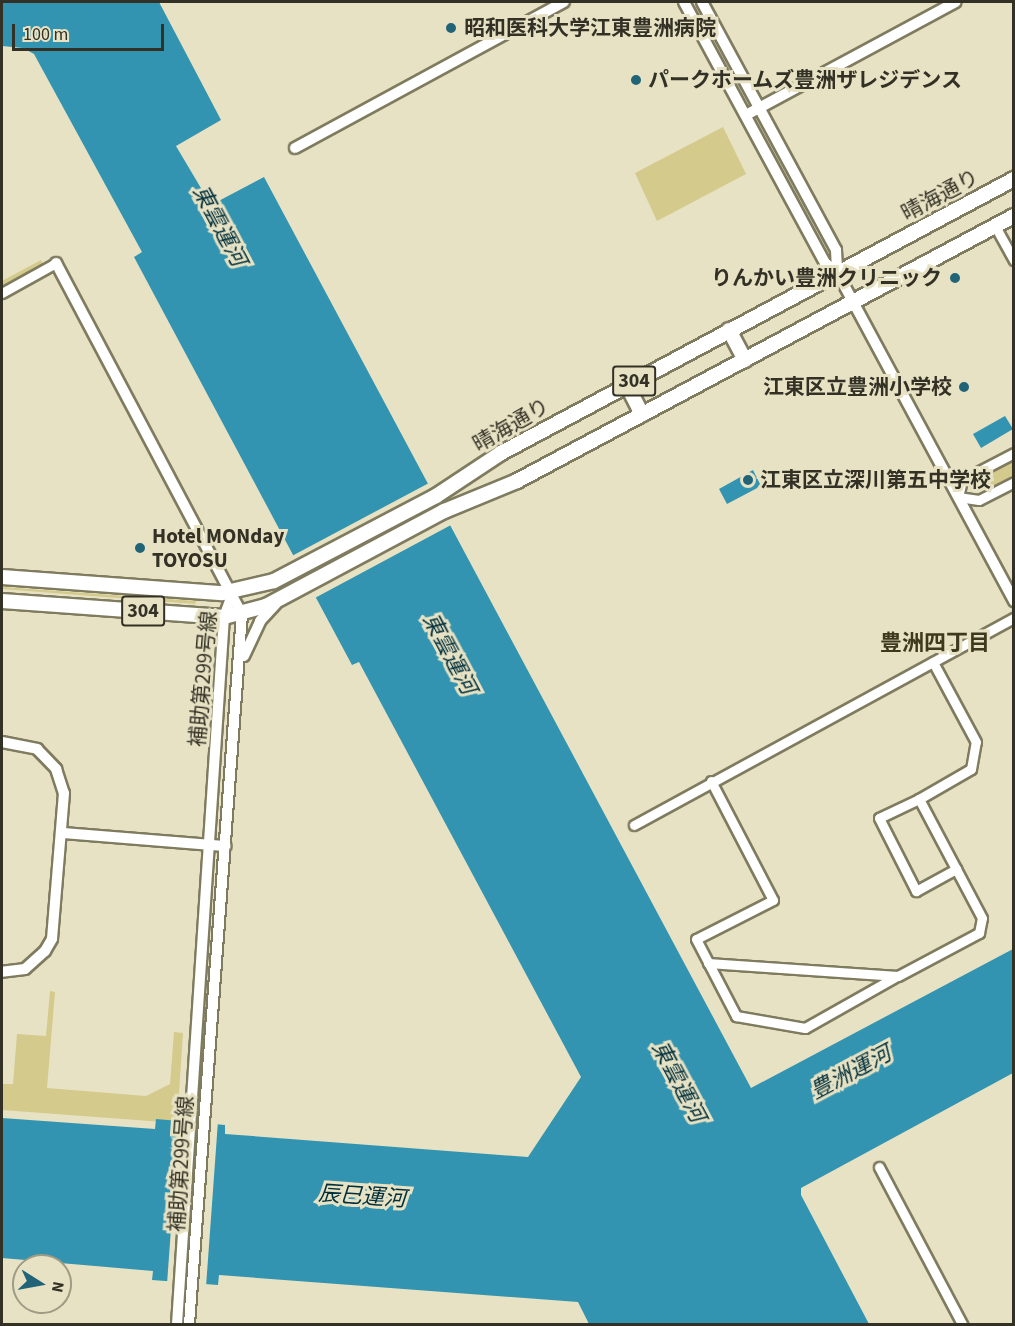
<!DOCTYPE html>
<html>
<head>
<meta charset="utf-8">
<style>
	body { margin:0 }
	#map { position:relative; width:1015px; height:1326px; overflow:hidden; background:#e7e2c4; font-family:"Source Sans 3","Noto Sans JP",sans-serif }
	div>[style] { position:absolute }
	.green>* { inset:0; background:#d4ca8c }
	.water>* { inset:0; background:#3294b0 }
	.pier>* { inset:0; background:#e7e2c4 }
	.roads { filter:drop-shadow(2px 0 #7f7b5f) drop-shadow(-2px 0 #7f7b5f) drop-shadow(0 2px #7f7b5f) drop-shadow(0 -2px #7f7b5f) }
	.minor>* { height:9px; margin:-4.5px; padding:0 4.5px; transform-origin:4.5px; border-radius:4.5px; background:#fff }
	.tertiary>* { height:10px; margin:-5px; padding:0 5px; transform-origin:5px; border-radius:5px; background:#fff }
	.primary>* { height:14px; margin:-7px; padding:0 7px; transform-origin:7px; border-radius:7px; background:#fff }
	.dots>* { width:16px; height:16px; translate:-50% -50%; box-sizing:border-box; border:3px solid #e7e2c4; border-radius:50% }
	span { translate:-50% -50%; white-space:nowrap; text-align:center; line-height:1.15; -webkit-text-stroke:6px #e7e2c4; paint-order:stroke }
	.shield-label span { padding:2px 4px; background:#e7e2c4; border:2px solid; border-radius:4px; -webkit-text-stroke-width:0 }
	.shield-label { font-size:20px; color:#333125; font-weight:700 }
	.poi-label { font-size:21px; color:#333125; font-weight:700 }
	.left { translate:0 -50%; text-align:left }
	.right { translate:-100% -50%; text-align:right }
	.street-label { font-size:21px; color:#333125 }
	.water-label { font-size:22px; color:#01303c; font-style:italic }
	.neighbourhood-label { font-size:22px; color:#3d391f; font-weight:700 }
	.frame { position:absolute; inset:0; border:3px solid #333125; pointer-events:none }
	.north { position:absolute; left:12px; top:1254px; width:60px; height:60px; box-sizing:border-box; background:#e7e2c4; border:2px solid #9f9b84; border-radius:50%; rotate:101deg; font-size:16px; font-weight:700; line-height:24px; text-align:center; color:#333125 }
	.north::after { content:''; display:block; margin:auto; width:21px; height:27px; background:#226477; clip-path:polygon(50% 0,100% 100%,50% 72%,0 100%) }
	.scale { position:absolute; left:12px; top:24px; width:152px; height:27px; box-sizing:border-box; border:3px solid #333125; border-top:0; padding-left:8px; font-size:18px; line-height:21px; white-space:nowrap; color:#333125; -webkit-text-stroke:4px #e7e2c4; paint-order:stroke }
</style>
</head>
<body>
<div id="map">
	<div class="green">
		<div style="clip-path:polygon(723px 127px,746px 174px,657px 221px,635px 173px)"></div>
		<div style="clip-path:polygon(41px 260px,44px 266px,2px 289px,2px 281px)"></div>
		<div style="clip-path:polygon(1013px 457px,1013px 479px,989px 492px,978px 488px,979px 475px)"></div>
		<div style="clip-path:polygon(2px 587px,196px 601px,195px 604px,2px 589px)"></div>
		<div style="clip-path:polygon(50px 991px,55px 992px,47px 1088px,146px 1096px,170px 1084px,174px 1032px,183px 1033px,177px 1123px,2px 1110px,2px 1084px,13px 1084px,17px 1034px,46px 1036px)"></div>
	</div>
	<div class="water">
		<div style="clip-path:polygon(2px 2px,159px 2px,221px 120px,176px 146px,211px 205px,264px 177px,751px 1088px,1013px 949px,1013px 1073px,801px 1188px,801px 1195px,869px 1324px,589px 1324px,578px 1302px,219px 1275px,218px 1285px,152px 1280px,153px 1271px,2px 1258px,2px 1118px,155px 1129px,156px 1119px,225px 1125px,225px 1134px,528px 1157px,581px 1077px,359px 662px,352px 665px,292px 553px,134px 257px,142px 252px,34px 54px,23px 48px,2px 46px)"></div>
		<div style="clip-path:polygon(1005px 416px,1013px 429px,981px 448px,973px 434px)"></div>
		<div style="clip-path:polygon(753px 470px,761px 486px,727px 504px,719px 489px)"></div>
	</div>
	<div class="pier">
		<div style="clip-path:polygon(429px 483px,451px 525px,313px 599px,290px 557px)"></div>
		<div style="clip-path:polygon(179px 1118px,218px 1121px,206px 1287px,167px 1284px)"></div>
	</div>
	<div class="roads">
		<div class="minor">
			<div style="left:995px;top:226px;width:39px;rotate:61deg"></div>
			<div style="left:2px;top:293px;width:62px;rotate:-29.1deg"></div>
			<div style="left:1014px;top:453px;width:59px;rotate:152.6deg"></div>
			<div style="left:962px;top:480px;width:17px;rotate:103deg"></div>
			<div style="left:958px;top:497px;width:21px;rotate:8deg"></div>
			<div style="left:979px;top:500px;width:39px;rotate:-27deg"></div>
			<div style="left:711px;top:781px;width:134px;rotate:62.5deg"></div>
			<div style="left:773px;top:900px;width:86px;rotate:153.1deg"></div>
			<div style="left:696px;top:939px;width:87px;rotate:62.5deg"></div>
			<div style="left:736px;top:1016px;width:70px;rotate:9.9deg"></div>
			<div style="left:805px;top:1028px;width:106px;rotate:-29.5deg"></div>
			<div style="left:919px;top:799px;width:44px;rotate:154.6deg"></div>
			<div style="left:879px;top:818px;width:82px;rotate:63.1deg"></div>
			<div style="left:916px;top:891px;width:46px;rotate:-28.8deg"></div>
			<div style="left:634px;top:825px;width:433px;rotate:-28.6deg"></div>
			<div style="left:708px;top:963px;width:190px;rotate:3.9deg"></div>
			<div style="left:898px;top:976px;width:92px;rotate:-28deg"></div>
			<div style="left:979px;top:933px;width:15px;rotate:-79deg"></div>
			<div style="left:982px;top:918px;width:135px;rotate:-117.9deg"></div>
			<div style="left:919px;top:799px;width:60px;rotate:-30deg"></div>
			<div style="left:971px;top:769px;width:27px;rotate:-80deg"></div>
			<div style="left:976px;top:742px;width:91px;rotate:-118.3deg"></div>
			<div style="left:879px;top:1167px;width:178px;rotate:62.1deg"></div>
		</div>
		<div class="tertiary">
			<div style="left:684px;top:2px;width:297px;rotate:61.6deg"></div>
			<div style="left:825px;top:263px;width:15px;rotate:37deg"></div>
			<div style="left:837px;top:272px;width:374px;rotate:61.7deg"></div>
			<div style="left:702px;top:2px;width:282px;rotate:61.6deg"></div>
			<div style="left:836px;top:250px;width:22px;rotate:87deg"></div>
			<div style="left:746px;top:115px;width:238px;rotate:-28.3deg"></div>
			<div style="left:295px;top:148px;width:306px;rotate:-28.5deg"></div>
			<div style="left:56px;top:263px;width:397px;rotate:62.1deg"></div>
			<div style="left:242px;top:614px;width:712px;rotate:94.27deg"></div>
			<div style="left:244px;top:656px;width:38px;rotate:-65deg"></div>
			<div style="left:260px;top:621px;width:23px;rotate:-47deg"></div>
			<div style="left:2px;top:742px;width:36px;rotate:11deg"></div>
			<div style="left:37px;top:749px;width:28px;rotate:46deg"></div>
			<div style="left:56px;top:769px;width:25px;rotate:72deg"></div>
			<div style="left:64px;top:793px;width:146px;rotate:94.7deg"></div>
			<div style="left:52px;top:939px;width:14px;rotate:120deg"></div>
			<div style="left:45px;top:951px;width:27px;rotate:138deg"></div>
			<div style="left:25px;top:969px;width:23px;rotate:173deg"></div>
			<div style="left:62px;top:833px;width:164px;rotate:4.6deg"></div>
			<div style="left:177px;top:1324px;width:709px;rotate:-86.2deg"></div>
			<div style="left:224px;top:617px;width:27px;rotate:-70deg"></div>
		</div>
		<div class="primary">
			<div style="left:729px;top:330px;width:34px;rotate:62deg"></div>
			<div style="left:627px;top:385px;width:33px;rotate:63deg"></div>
			<div style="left:2px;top:577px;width:221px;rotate:4.2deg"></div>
			<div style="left:222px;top:593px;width:53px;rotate:-13deg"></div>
			<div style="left:274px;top:581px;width:183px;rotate:-27.7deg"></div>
			<div style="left:436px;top:496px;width:78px;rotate:-33.5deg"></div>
			<div style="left:501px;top:453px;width:582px;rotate:-28.11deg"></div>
			<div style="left:2px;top:601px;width:223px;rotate:4.1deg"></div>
			<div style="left:224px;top:617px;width:43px;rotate:-14.7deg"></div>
			<div style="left:266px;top:606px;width:202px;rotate:-28.1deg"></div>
			<div style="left:444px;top:511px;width:79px;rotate:-22.3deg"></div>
			<div style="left:517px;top:481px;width:563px;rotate:-28.07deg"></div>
		</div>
	</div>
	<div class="dots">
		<div style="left:451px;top:28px;background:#226477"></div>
		<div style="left:636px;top:80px;background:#226477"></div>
		<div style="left:955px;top:278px;background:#226477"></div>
		<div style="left:964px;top:387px;background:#226477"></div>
		<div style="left:748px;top:480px;background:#226477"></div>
		<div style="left:140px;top:548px;background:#226477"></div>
	</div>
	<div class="shield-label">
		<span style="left:634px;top:381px">304</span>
		<span style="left:143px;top:611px">304</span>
	</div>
	<div class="poi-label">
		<span class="left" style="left:464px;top:28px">昭和医科大学江東豊洲病院</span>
		<span class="left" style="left:648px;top:80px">パークホームズ豊洲ザレジデンス</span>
		<span class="right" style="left:942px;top:278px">りんかい豊洲クリニック</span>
		<span class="right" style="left:952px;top:387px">江東区立豊洲小学校</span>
		<span class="left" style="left:760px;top:480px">江東区立深川第五中学校</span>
		<span class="left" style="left:152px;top:548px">Hotel MONday<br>TOYOSU</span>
	</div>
	<div class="street-label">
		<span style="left:940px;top:195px;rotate:-28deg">晴海通り</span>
		<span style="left:511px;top:425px;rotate:-30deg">晴海通り</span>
		<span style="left:203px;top:679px;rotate:-85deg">補助第299号線</span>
		<span style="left:181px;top:1164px;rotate:-86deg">補助第299号線</span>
	</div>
	<div class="water-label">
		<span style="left:219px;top:226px;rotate:62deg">東雲運河</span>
		<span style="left:449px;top:654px;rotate:62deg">東雲運河</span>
		<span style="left:851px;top:1073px;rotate:-28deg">豊洲運河</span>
		<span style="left:678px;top:1082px;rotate:62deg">東雲運河</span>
		<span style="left:362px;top:1197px;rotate:4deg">辰巳運河</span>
	</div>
	<div class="neighbourhood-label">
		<span style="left:935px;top:644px">豊洲四丁目</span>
	</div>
	<div class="frame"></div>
	<div class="north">N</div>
	<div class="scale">100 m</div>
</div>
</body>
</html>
